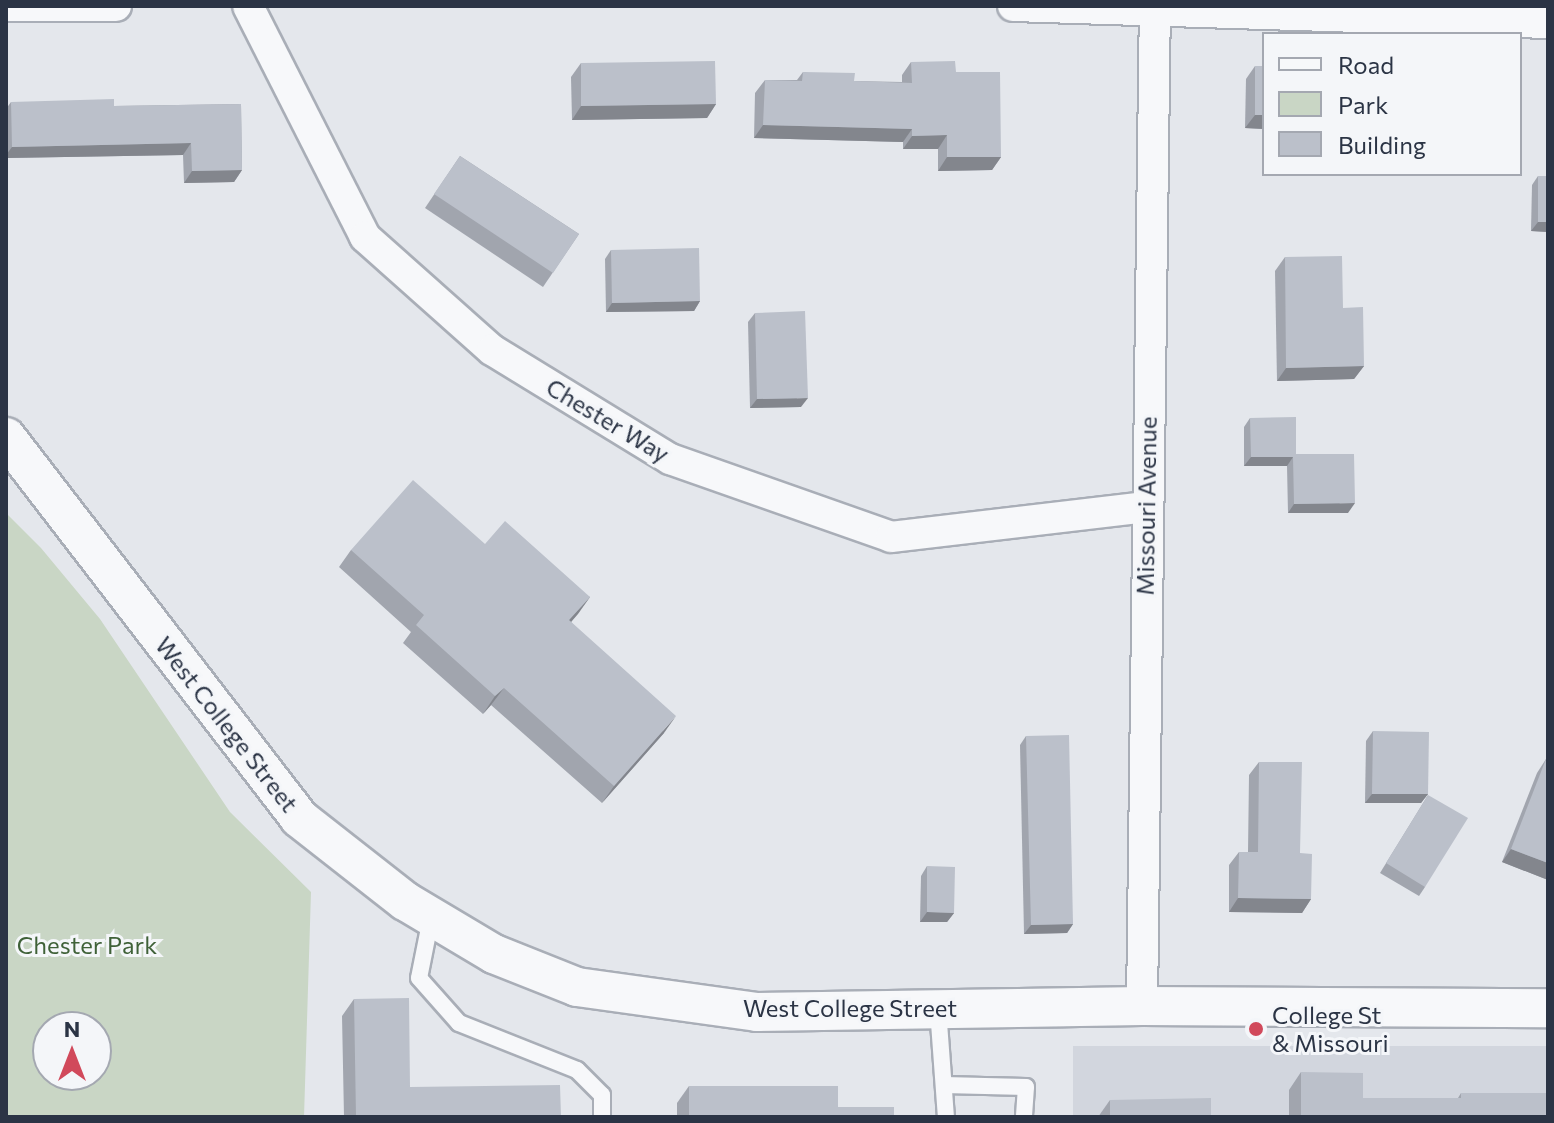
<!DOCTYPE html>
<html>
<head>
<meta charset="utf-8">
<style>
	body { margin:0 }
	#map { position:relative; width:1554px; height:1123px; overflow:hidden; background:#e4e7ec; font-family:Commissioner,sans-serif }
	div>[style] { position:absolute }
	.built>* { inset:0; background:#d2d6de }
	.green>* { inset:0; background:#c9d6c5 }
	.roads { filter:drop-shadow(2px 0 #a9aeb7) drop-shadow(-2px 0 #a9aeb7) drop-shadow(0 2px #a9aeb7) drop-shadow(0 -2px #a9aeb7) }
	.service>* { height:16px; margin:-8px; padding:0 8px; transform-origin:8px; border-radius:8px; background:#f7f8fa }
	.minor>* { height:30px; margin:-15px; padding:0 15px; transform-origin:15px; border-radius:15px; background:#f7f8fa }
	.tertiary>* { height:38px; margin:-19px; padding:0 19px; transform-origin:19px; border-radius:19px; background:#f7f8fa }
	.wall>* { inset:0; background:#a1a5ae }
	.shaded-wall>* { inset:0; background:#83868d }
	.building>* { inset:0; background:#bbc0ca }
	.dots>* { width:22px; height:22px; translate:-50% -50%; box-sizing:border-box; border:4px solid #f4f6f9; border-radius:50% }
	span { translate:-50% -50%; white-space:nowrap; text-align:center; line-height:1.15; -webkit-text-stroke:6px #f4f6f9; paint-order:stroke }
	.street-label { font-size:24px; color:#2b3445 }
	.park-label { font-size:24px; color:#3f6138 }
	.poi-label { font-size:24px; color:#2b3445 }
	.left { translate:0 -50%; text-align:left }
	.frame { position:absolute; inset:0; border:8px solid #2b3445; pointer-events:none }
	.legend { position:absolute; left:1262px; top:32px; width:260px; height:144px; box-sizing:border-box; background:#f4f6f9; border:2px solid #a4a8b1; margin:0; padding:10px 14px; list-style:none; font-size:24px; color:#2b3445 }
	.legend li { display:flex; align-items:center; gap:16px; height:40px }
	.legend b { width:40px; border:2px solid #a4a8b1 }
	.north { position:absolute; left:32px; top:1011px; width:80px; height:80px; box-sizing:border-box; background:#f4f6f9; border:2px solid #a4a8b1; border-radius:50%; rotate:0deg; font-size:22px; font-weight:700; line-height:32px; text-align:center; color:#2b3445 }
	.north::after { content:''; display:block; margin:auto; width:28px; height:36px; background:#d1495b; clip-path:polygon(50% 0,100% 100%,50% 72%,0 100%) }
</style>
</head>
<body>
<div id="map">
	<div class="built">
		<div style="clip-path:polygon(1073px 1046px,1548px 1046px,1548px 1117px,1073px 1117px)"></div>
	</div>
	<div class="green">
		<div style="clip-path:polygon(evenodd,6px 513px,41px 548px,100px 619px,230px 812px,311px 892px,304px 1117px,6px 1117px,6px 513px,48px 1027px,96px 1027px,96px 1075px,48px 1075px,48px 1027px)"></div>
	</div>
	<div class="roads">
		<div class="service">
			<div style="left:431px;top:918px;width:61px;rotate:101.3deg"></div>
			<div style="left:419px;top:978px;width:60px;rotate:48.4deg"></div>
			<div style="left:459px;top:1023px;width:127px;rotate:21.7deg"></div>
			<div style="left:577px;top:1070px;width:35px;rotate:45deg"></div>
			<div style="left:602px;top:1095px;width:22px;rotate:90deg"></div>
			<div style="left:938px;top:1009px;width:108px;rotate:85.8deg"></div>
			<div style="left:944px;top:1085px;width:82px;rotate:1.4deg"></div>
			<div style="left:1026px;top:1087px;width:30px;rotate:94deg"></div>
		</div>
		<div class="minor">
			<div style="left:6px;top:6px;width:110px"></div>
			<div style="left:248px;top:6px;width:259px;rotate:63.1deg"></div>
			<div style="left:365px;top:237px;width:170px;rotate:41.7deg"></div>
			<div style="left:492px;top:350px;width:209px;rotate:31.5deg"></div>
			<div style="left:670px;top:459px;width:234px;rotate:19.4deg"></div>
			<div style="left:891px;top:537px;width:257px;rotate:-6.7deg"></div>
			<div style="left:1013px;top:6px;width:535px;rotate:1.82deg"></div>
			<div style="left:1142px;top:1006px;width:1000px;rotate:-89.26deg"></div>
		</div>
		<div class="tertiary">
			<div style="left:6px;top:437px;width:481px;rotate:52.4deg"></div>
			<div style="left:299px;top:818px;width:135px;rotate:38.1deg"></div>
			<div style="left:405px;top:901px;width:104px;rotate:30.8deg"></div>
			<div style="left:494px;top:954px;width:89px;rotate:21.7deg"></div>
			<div style="left:577px;top:987px;width:182px;rotate:7.9deg"></div>
			<div style="left:757px;top:1012px;width:385px;rotate:-0.9deg"></div>
			<div style="left:1142px;top:1006px;width:406px;rotate:0.3deg"></div>
		</div>
	</div>
	<div class="wall">
		<div style="clip-path:polygon(911px 62px,956px 72px,1001px 157px,992px 170px,938px 171px,938px 149px,903px 149px,903px 142px,754px 138px,755px 93px,765px 80px,797px 80px,803px 72px,854px 81px,902px 82px,902px 75px)"></div>
		<div style="clip-path:polygon(581px 63px,716px 104px,707px 118px,572px 120px,571px 77px)"></div>
		<div style="clip-path:polygon(1255px 66px,1264px 66px,1264px 129px,1245px 128px,1246px 79px)"></div>
		<div style="clip-path:polygon(11px 102px,114px 106px,241px 104px,242px 170px,234px 182px,184px 183px,183px 155px,6px 158px,6px 109px)"></div>
		<div style="clip-path:polygon(460px 156px,579px 234px,543px 287px,425px 208px)"></div>
		<div style="clip-path:polygon(1538px 176px,1548px 232px,1531px 231px,1532px 185px)"></div>
		<div style="clip-path:polygon(611px 250px,700px 301px,694px 311px,606px 312px,605px 259px)"></div>
		<div style="clip-path:polygon(1285px 257px,1343px 308px,1364px 366px,1354px 379px,1277px 381px,1275px 271px)"></div>
		<div style="clip-path:polygon(755px 313px,801px 407px,750px 408px,748px 322px)"></div>
		<div style="clip-path:polygon(1250px 418px,1296px 454px,1348px 513px,1288px 513px,1287px 466px,1244px 466px,1244px 427px)"></div>
		<div style="clip-path:polygon(485px 544px,590px 597px,571px 622px,664px 733px,602px 803px,491px 705px,483px 714px,403px 643px,411px 632px,339px 567px,351px 550px)"></div>
		<div style="clip-path:polygon(1373px 731px,1428px 794px,1421px 803px,1365px 803px,1366px 741px)"></div>
		<div style="clip-path:polygon(1026px 736px,1073px 924px,1067px 933px,1024px 934px,1020px 745px)"></div>
		<div style="clip-path:polygon(1546px 759px,1548px 880px,1502px 862px,1537px 773px)"></div>
		<div style="clip-path:polygon(1259px 762px,1300px 853px,1311px 899px,1302px 913px,1229px 912px,1229px 865px,1239px 852px,1248px 852px,1249px 775px)"></div>
		<div style="clip-path:polygon(1428px 795px,1425px 887px,1419px 896px,1380px 873px)"></div>
		<div style="clip-path:polygon(927px 866px,954px 913px,947px 922px,920px 922px,921px 876px)"></div>
		<div style="clip-path:polygon(354px 999px,410px 1087px,561px 1117px,344px 1117px,342px 1016px)"></div>
		<div style="clip-path:polygon(1301px 1072px,1363px 1098px,1458px 1098px,1461px 1093px,1548px 1117px,1289px 1117px,1289px 1090px)"></div>
		<div style="clip-path:polygon(689px 1086px,838px 1107px,894px 1117px,677px 1117px,677px 1103px)"></div>
		<div style="clip-path:polygon(1110px 1100px,1211px 1117px,1098px 1117px)"></div>
	</div>
	<div class="shaded-wall">
		<div style="clip-path:polygon(716px 104px,707px 118px,572px 120px,581px 106px)"></div>
		<div style="clip-path:polygon(1255px 115px,1264px 115px,1264px 129px,1245px 128px)"></div>
		<div style="clip-path:polygon(763px 125px,912px 129px,903px 142px,754px 138px)"></div>
		<div style="clip-path:polygon(947px 135px,938px 149px,903px 149px,912px 136px)"></div>
		<div style="clip-path:polygon(191px 143px,183px 155px,6px 158px,6px 155px,12px 147px)"></div>
		<div style="clip-path:polygon(947px 157px,1001px 157px,992px 170px,938px 171px)"></div>
		<div style="clip-path:polygon(242px 170px,234px 182px,184px 183px,192px 171px)"></div>
		<div style="clip-path:polygon(1449px 174px,1494px 174px,1493px 176px)"></div>
		<div style="clip-path:polygon(1538px 222px,1548px 222px,1548px 232px,1531px 231px)"></div>
		<div style="clip-path:polygon(700px 301px,694px 311px,606px 312px,612px 303px)"></div>
		<div style="clip-path:polygon(1364px 366px,1354px 379px,1277px 381px,1286px 368px)"></div>
		<div style="clip-path:polygon(808px 398px,801px 407px,750px 408px,757px 399px)"></div>
		<div style="clip-path:polygon(1251px 457px,1293px 457px,1287px 466px,1244px 466px)"></div>
		<div style="clip-path:polygon(1355px 503px,1348px 513px,1288px 513px,1294px 504px)"></div>
		<div style="clip-path:polygon(590px 597px,578px 614px,557px 638px,569px 620px)"></div>
		<div style="clip-path:polygon(504px 688px,491px 705px,483px 714px,495px 696px)"></div>
		<div style="clip-path:polygon(676px 716px,664px 733px,602px 803px,614px 786px)"></div>
		<div style="clip-path:polygon(1372px 794px,1428px 794px,1421px 803px,1365px 803px)"></div>
		<div style="clip-path:polygon(1511px 849px,1548px 863px,1548px 880px,1502px 862px)"></div>
		<div style="clip-path:polygon(1238px 898px,1311px 899px,1302px 913px,1229px 912px)"></div>
		<div style="clip-path:polygon(927px 912px,954px 913px,947px 922px,920px 922px)"></div>
		<div style="clip-path:polygon(1073px 924px,1067px 933px,1024px 934px,1031px 925px)"></div>
	</div>
	<div class="building">
		<div style="clip-path:polygon(715px 61px,716px 104px,581px 106px,581px 63px)"></div>
		<div style="clip-path:polygon(955px 61px,956px 72px,1000px 72px,1001px 157px,947px 157px,947px 135px,912px 136px,912px 129px,763px 125px,765px 80px,802px 81px,803px 72px,855px 73px,854px 81px,912px 83px,911px 62px)"></div>
		<div style="clip-path:polygon(1255px 66px,1264px 66px,1264px 115px,1255px 115px)"></div>
		<div style="clip-path:polygon(114px 99px,114px 106px,241px 104px,242px 170px,192px 171px,191px 143px,12px 147px,11px 102px)"></div>
		<div style="clip-path:polygon(460px 156px,579px 234px,553px 273px,434px 194px)"></div>
		<div style="clip-path:polygon(1538px 176px,1548px 176px,1548px 222px,1538px 222px)"></div>
		<div style="clip-path:polygon(699px 248px,700px 301px,612px 303px,611px 250px)"></div>
		<div style="clip-path:polygon(1342px 256px,1343px 308px,1363px 307px,1364px 366px,1286px 368px,1285px 257px)"></div>
		<div style="clip-path:polygon(805px 311px,808px 398px,757px 399px,755px 313px)"></div>
		<div style="clip-path:polygon(1296px 417px,1296px 454px,1354px 454px,1355px 503px,1294px 504px,1293px 457px,1251px 457px,1250px 418px)"></div>
		<div style="clip-path:polygon(413px 480px,485px 544px,505px 521px,590px 597px,569px 620px,676px 716px,614px 786px,504px 688px,495px 696px,416px 625px,424px 615px,351px 550px)"></div>
		<div style="clip-path:polygon(1373px 731px,1429px 732px,1428px 794px,1372px 794px)"></div>
		<div style="clip-path:polygon(1069px 735px,1073px 924px,1031px 925px,1026px 736px)"></div>
		<div style="clip-path:polygon(1546px 759px,1548px 760px,1548px 863px,1511px 849px)"></div>
		<div style="clip-path:polygon(1259px 762px,1302px 762px,1300px 853px,1312px 854px,1311px 899px,1238px 898px,1239px 852px,1258px 852px)"></div>
		<div style="clip-path:polygon(1428px 795px,1468px 818px,1425px 887px,1386px 863px)"></div>
		<div style="clip-path:polygon(927px 866px,955px 867px,954px 913px,927px 912px)"></div>
		<div style="clip-path:polygon(409px 998px,410px 1087px,560px 1085px,561px 1117px,356px 1117px,354px 999px)"></div>
		<div style="clip-path:polygon(1301px 1072px,1363px 1073px,1363px 1098px,1461px 1098px,1461px 1093px,1548px 1093px,1548px 1117px,1301px 1117px)"></div>
		<div style="clip-path:polygon(689px 1086px,838px 1086px,838px 1107px,894px 1107px,894px 1117px,689px 1117px)"></div>
		<div style="clip-path:polygon(1211px 1098px,1211px 1117px,1110px 1117px,1110px 1100px)"></div>
	</div>
	<div class="dots">
		<div style="left:1256px;top:1029px;background:#d1495b"></div>
	</div>
	<div class="street-label">
		<span style="left:608px;top:420px;rotate:31deg">Chester Way</span>
		<span style="left:1146px;top:506px;rotate:-89deg">Missouri Avenue</span>
		<span style="left:227px;top:724px;rotate:52deg">West College Street</span>
		<span style="left:850px;top:1008px">West College Street</span>
	</div>
	<div class="park-label">
		<span style="left:87px;top:945px">Chester Park</span>
	</div>
	<div class="poi-label">
		<span class="left" style="left:1272px;top:1029px">College St<br>&amp; Missouri</span>
	</div>
	<div class="frame"></div>
	<ul class="legend">
	<li><b style="height:10px;background:#f7f8fa"></b>Road</li>
	<li><b style="height:22px;background:#c9d6c5"></b>Park</li>
	<li><b style="height:22px;background:#bbc0ca"></b>Building</li>
	</ul>
	<div class="north">N</div>
</div>
</body>
</html>
